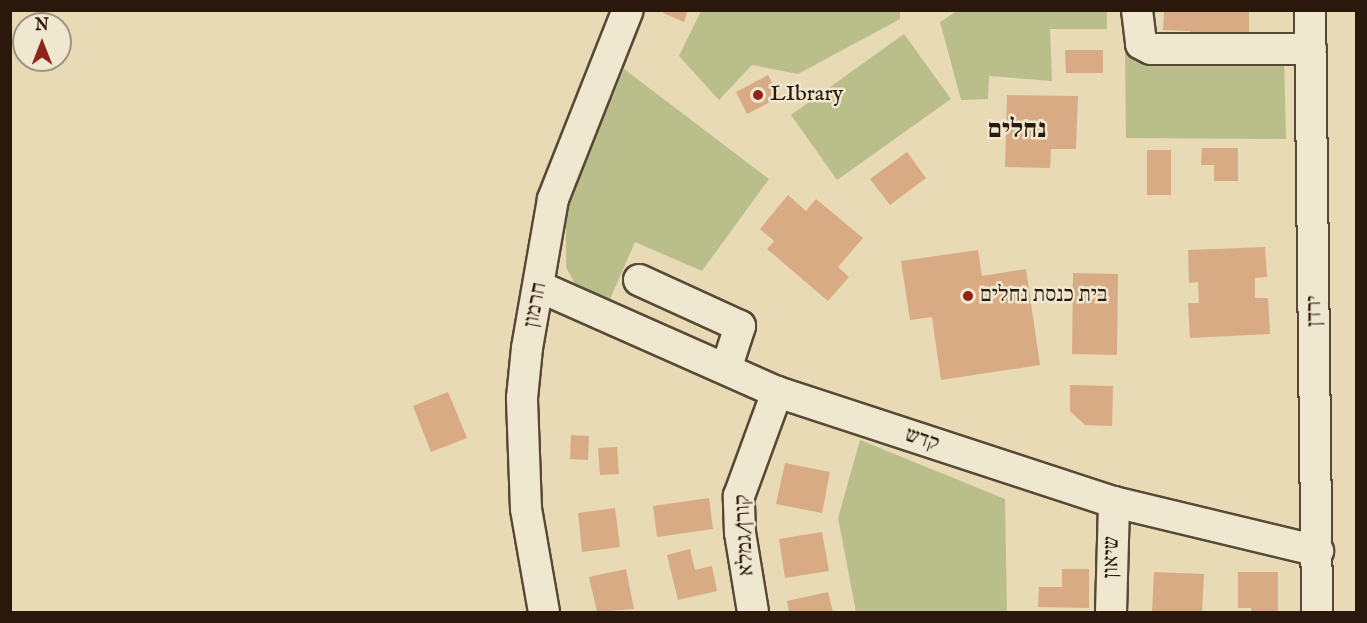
<!DOCTYPE html>
<html>
<head>
<meta charset="utf-8">
<style>
	body { margin:0 }
	#map { position:relative; width:1367px; height:623px; overflow:hidden; background:#e7dab5; font-family:"IM FELL English","Frank Ruhl Libre",serif }
	div>[style] { position:absolute }
	.green>* { inset:0; background:#b9be8b }
	.building>* { inset:0; background:#d8ab84 }
	.roads { filter:drop-shadow(2px 0 #584836) drop-shadow(-2px 0 #584836) drop-shadow(0 2px #584836) drop-shadow(0 -2px #584836) }
	.minor>* { height:30px; margin:-15px; padding:0 15px; transform-origin:15px; border-radius:15px; background:#efe7cf }
	.dots>* { width:16px; height:16px; translate:-50% -50%; box-sizing:border-box; border:3px solid #efe7cf; border-radius:50% }
	span { translate:-50% -50%; white-space:nowrap; text-align:center; line-height:1.15; -webkit-text-stroke:5px #efe7cf; paint-order:stroke }
	.poi-label { font-size:22px; color:#29180b }
	.left { translate:0 -50%; text-align:left }
	.street-label { font-size:22px; color:#29180b }
	.quarter-label { font-size:26px; color:#29180b; font-weight:700 }
	.frame { position:absolute; inset:0; border:12px solid #29180b; pointer-events:none }
	.north { position:absolute; left:12px; top:12px; width:60px; height:60px; box-sizing:border-box; background:#efe7cf; border:2px solid #a09481; border-radius:50%; rotate:0deg; font-size:16px; font-weight:700; line-height:24px; text-align:center; color:#29180b }
	.north::after { content:''; display:block; margin:auto; width:21px; height:27px; background:#8f2418; clip-path:polygon(50% 0,100% 100%,50% 72%,0 100%) }
</style>
</head>
<body>
<div id="map">
	<div class="green">
		<div style="clip-path:polygon(701px 11px,900px 10px,900px 19px,798px 74px,752px 65px,719px 100px,679px 56px)"></div>
		<div style="clip-path:polygon(957px 11px,1107px 11px,1107px 29px,1050px 29px,1052px 81px,989px 76px,988px 99px,961px 100px,940px 22px)"></div>
		<div style="clip-path:polygon(904px 34px,951px 99px,837px 180px,791px 115px)"></div>
		<div style="clip-path:polygon(1125px 53px,1284px 58px,1286px 139px,1126px 138px)"></div>
		<div style="clip-path:polygon(624px 69px,769px 179px,702px 271px,635px 242px,610px 299px,577px 288px,566px 267px,566px 211px)"></div>
		<div style="clip-path:polygon(860px 440px,1005px 499px,1007px 612px,856px 612px,838px 518px)"></div>
	</div>
	<div class="building">
		<div style="clip-path:polygon(664px 10px,688px 10px,684px 22px,663px 13px)"></div>
		<div style="clip-path:polygon(1164px 10px,1249px 10px,1249px 40px,1189px 39px,1190px 31px,1163px 30px)"></div>
		<div style="clip-path:polygon(1065px 50px,1103px 50px,1103px 73px,1066px 73px)"></div>
		<div style="clip-path:polygon(768px 75px,780px 97px,747px 114px,736px 92px)"></div>
		<div style="clip-path:polygon(1007px 95px,1078px 96px,1076px 149px,1051px 149px,1050px 168px,1005px 167px)"></div>
		<div style="clip-path:polygon(1202px 148px,1238px 148px,1238px 181px,1214px 181px,1214px 165px,1201px 165px)"></div>
		<div style="clip-path:polygon(1147px 150px,1171px 150px,1171px 195px,1147px 195px)"></div>
		<div style="clip-path:polygon(907px 152px,926px 178px,890px 205px,870px 179px)"></div>
		<div style="clip-path:polygon(788px 195px,806px 211px,816px 199px,863px 238px,838px 267px,849px 277px,828px 301px,767px 249px,774px 241px,760px 229px)"></div>
		<div style="clip-path:polygon(1265px 247px,1267px 277px,1255px 278px,1255px 298px,1268px 298px,1270px 334px,1190px 338px,1188px 303px,1199px 303px,1198px 282px,1189px 283px,1188px 250px)"></div>
		<div style="clip-path:polygon(978px 250px,982px 276px,1026px 269px,1040px 365px,941px 380px,932px 317px,910px 320px,901px 261px)"></div>
		<div style="clip-path:polygon(1073px 273px,1118px 274px,1117px 355px,1072px 354px)"></div>
		<div style="clip-path:polygon(1070px 385px,1113px 386px,1112px 426px,1085px 425px,1070px 411px)"></div>
		<div style="clip-path:polygon(448px 392px,467px 438px,431px 452px,413px 406px)"></div>
		<div style="clip-path:polygon(571px 435px,589px 436px,588px 460px,570px 459px)"></div>
		<div style="clip-path:polygon(617px 447px,619px 474px,600px 475px,598px 448px)"></div>
		<div style="clip-path:polygon(785px 463px,830px 472px,822px 513px,776px 504px)"></div>
		<div style="clip-path:polygon(709px 498px,713px 529px,657px 537px,653px 506px)"></div>
		<div style="clip-path:polygon(615px 508px,620px 547px,582px 552px,578px 513px)"></div>
		<div style="clip-path:polygon(822px 532px,829px 571px,785px 578px,779px 539px)"></div>
		<div style="clip-path:polygon(690px 549px,695px 570px,712px 566px,717px 591px,678px 600px,667px 555px)"></div>
		<div style="clip-path:polygon(626px 569px,634px 609px,597px 612px,589px 577px)"></div>
		<div style="clip-path:polygon(1062px 569px,1089px 569px,1089px 608px,1038px 607px,1039px 587px,1062px 587px)"></div>
		<div style="clip-path:polygon(1154px 572px,1204px 574px,1202px 612px,1152px 612px)"></div>
		<div style="clip-path:polygon(1238px 572px,1278px 572px,1278px 612px,1251px 612px,1251px 608px,1238px 608px)"></div>
		<div style="clip-path:polygon(828px 592px,833px 612px,789px 612px,787px 601px)"></div>
	</div>
	<div class="roads">
		<div class="minor">
			<div style="left:1137px;top:10px;width:34px;rotate:83deg"></div>
			<div style="left:1141px;top:44px;width:11px;rotate:27deg"></div>
			<div style="left:1151px;top:49px;width:160px"></div>
			<div style="left:1310px;top:10px;width:602px;rotate:89.33deg"></div>
			<div style="left:639px;top:280px;width:111px;rotate:24.5deg"></div>
			<div style="left:740px;top:326px;width:45px;rotate:108deg"></div>
			<div style="left:540px;top:287px;width:259px;rotate:23.9deg"></div>
			<div style="left:777px;top:392px;width:354px;rotate:18.1deg"></div>
			<div style="left:1114px;top:502px;width:210px;rotate:13.5deg"></div>
			<div style="left:544px;top:612px;width:105px;rotate:-99.9deg"></div>
			<div style="left:526px;top:509px;width:111px;rotate:-92.1deg"></div>
			<div style="left:522px;top:398px;width:50px;rotate:-84.3deg"></div>
			<div style="left:527px;top:348px;width:151px;rotate:-80.1deg"></div>
			<div style="left:553px;top:199px;width:203px;rotate:-68.4deg"></div>
			<div style="left:753px;top:612px;width:80px;rotate:-99.3deg"></div>
			<div style="left:740px;top:533px;width:37px;rotate:-92deg"></div>
			<div style="left:739px;top:496px;width:111px;rotate:-69.9deg"></div>
			<div style="left:1111px;top:612px;width:110px;rotate:-88.4deg"></div>
		</div>
	</div>
	<div class="dots">
		<div style="left:758px;top:95px;background:#8f2418"></div>
		<div style="left:968px;top:296px;background:#8f2418"></div>
	</div>
	<div class="poi-label">
		<span class="left" style="left:770px;top:95px">LIbrary</span>
		<span class="left" style="left:980px;top:296px">בית כנסת נחלים</span>
	</div>
	<div class="street-label">
		<span style="left:536px;top:305px;rotate:-79deg">חרמון</span>
		<span style="left:1315px;top:311px;rotate:-91deg">ירדן</span>
		<span style="left:922px;top:440px;rotate:18deg">קדש</span>
		<span style="left:745px;top:535px;rotate:-93deg">קורן/גמלא</span>
		<span style="left:1112px;top:557px;rotate:-89deg">שיאון</span>
	</div>
	<div class="quarter-label">
		<span style="left:1017px;top:130px">נחלים</span>
	</div>
	<div class="frame"></div>
	<div class="north">N</div>
</div>
</body>
</html>
